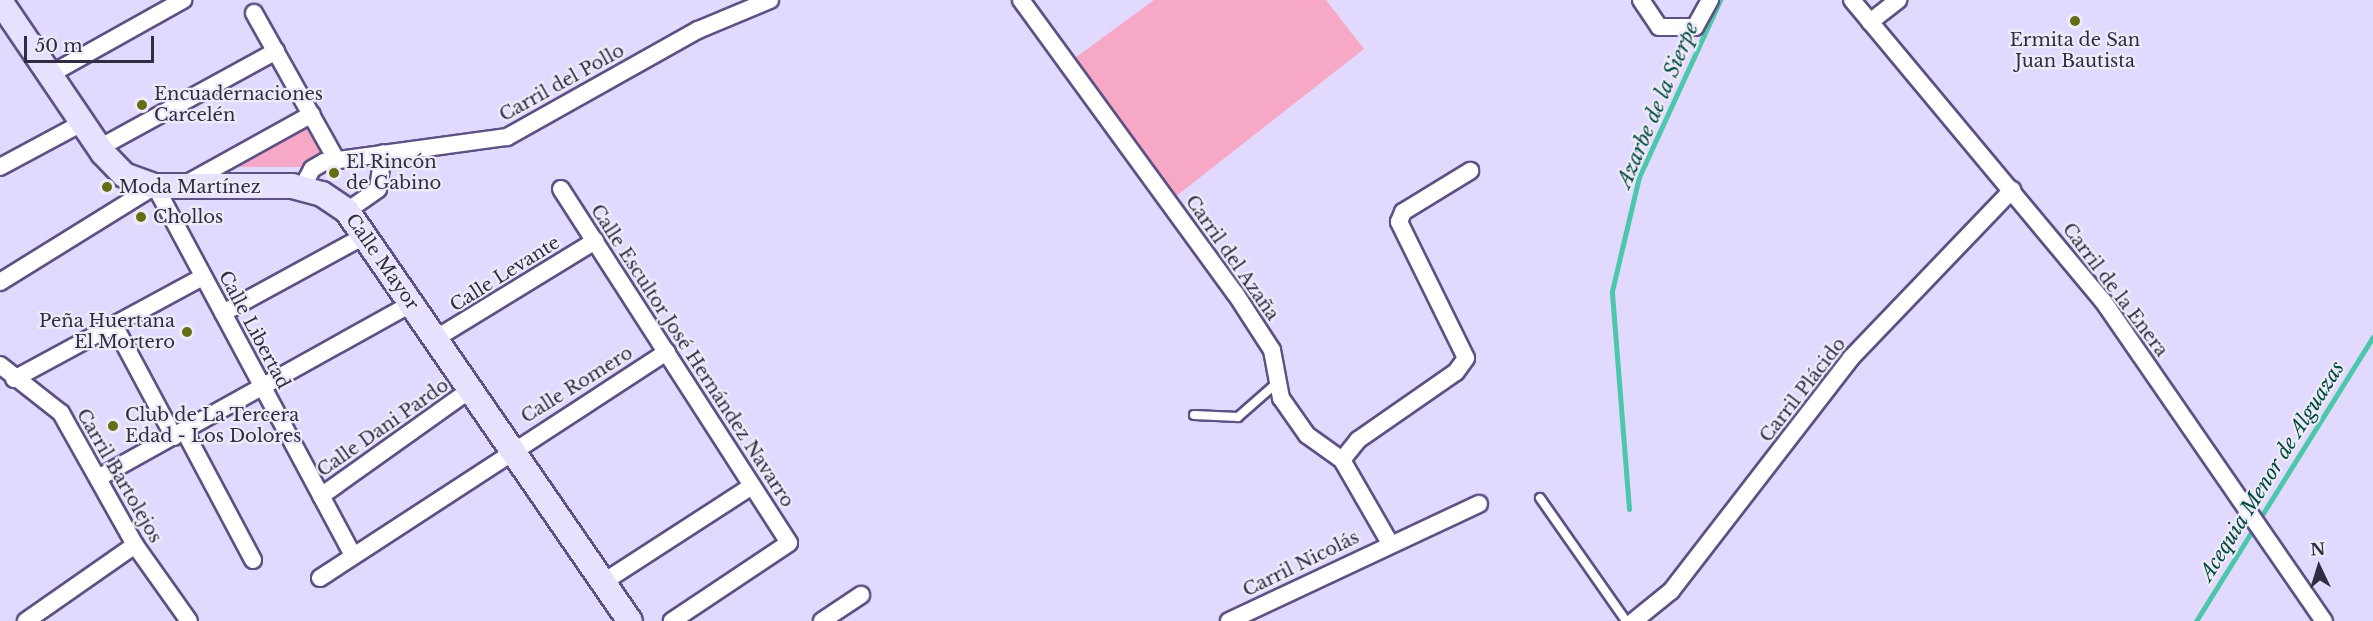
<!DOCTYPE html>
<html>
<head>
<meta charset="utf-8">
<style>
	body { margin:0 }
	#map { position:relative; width:2373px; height:621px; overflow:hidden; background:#e2dafe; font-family:"Libre Baskerville",serif }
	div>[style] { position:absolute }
	.green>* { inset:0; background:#f7a8c6 }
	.stream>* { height:5px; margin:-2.5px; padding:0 2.5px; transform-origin:2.5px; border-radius:2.5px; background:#4cc7aa }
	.roads { filter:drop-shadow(2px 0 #5e5184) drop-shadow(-2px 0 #5e5184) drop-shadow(0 2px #5e5184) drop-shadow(0 -2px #5e5184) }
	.lane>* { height:8px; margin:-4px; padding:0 4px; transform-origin:4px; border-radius:4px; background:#fff }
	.street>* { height:16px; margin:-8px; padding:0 8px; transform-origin:8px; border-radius:8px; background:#fff }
	.secondary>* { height:24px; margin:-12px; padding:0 12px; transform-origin:12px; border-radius:12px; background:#e8e1fd }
	.dots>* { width:16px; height:16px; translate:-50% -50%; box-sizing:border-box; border:3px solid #eeebf8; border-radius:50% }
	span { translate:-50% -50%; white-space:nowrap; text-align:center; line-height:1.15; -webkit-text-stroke:4.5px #eeebf8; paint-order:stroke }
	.poi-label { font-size:18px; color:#322c43 }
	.left { translate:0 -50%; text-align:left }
	.right { translate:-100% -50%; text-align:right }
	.street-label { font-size:18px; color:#322c43 }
	.water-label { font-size:20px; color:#004b3d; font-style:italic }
	.north { position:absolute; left:2289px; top:537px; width:60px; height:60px; -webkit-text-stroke:4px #eeebf8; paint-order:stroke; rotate:356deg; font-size:16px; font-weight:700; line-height:24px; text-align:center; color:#322c43 }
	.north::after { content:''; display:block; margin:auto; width:21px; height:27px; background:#322c43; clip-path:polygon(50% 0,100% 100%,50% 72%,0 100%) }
	.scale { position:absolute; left:24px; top:36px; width:130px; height:27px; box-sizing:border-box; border:3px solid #322c43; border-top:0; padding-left:8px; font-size:18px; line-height:21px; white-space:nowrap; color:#322c43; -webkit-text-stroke:4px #eeebf8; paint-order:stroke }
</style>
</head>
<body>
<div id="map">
	<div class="green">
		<div style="clip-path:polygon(1154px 0,1326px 0,1364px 49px,1175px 197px,1075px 58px)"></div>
		<div style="clip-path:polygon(310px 122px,325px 149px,304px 167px,233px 167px)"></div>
	</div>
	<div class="stream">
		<div style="left:1629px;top:509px;width:219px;rotate:-94.5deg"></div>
		<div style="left:1612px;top:291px;width:117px;rotate:-76.7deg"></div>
		<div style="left:1639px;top:177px;width:195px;rotate:-65.4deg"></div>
		<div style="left:2196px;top:621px;width:335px;rotate:-58.1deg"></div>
	</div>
	<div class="roads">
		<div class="lane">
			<div style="left:1194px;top:415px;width:44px;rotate:2.6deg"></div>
			<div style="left:1238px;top:417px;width:53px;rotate:-41.2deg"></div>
			<div style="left:1540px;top:498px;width:150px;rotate:55deg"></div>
		</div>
		<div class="street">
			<div style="left:1021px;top:0;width:363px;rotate:53.9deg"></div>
			<div style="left:1235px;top:293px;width:68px;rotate:57deg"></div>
			<div style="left:1272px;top:350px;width:49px;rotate:79.4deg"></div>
			<div style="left:1281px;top:398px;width:45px;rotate:54.9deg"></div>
			<div style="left:1307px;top:435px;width:43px;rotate:35.5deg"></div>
			<div style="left:1342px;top:460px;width:96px;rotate:60deg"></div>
			<div style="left:1641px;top:0;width:32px;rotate:56deg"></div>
			<div style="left:1659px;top:27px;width:36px"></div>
			<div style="left:1695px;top:27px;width:31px;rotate:-61deg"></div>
			<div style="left:1852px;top:0;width:392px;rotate:50.2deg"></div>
			<div style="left:2103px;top:301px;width:389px;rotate:55.4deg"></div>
			<div style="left:254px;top:13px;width:167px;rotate:60.7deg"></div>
			<div style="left:1870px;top:22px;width:36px;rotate:-38deg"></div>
			<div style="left:49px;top:75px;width:154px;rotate:-29.2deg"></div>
			<div style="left:99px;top:148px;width:202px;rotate:-28.7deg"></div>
			<div style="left:0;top:167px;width:93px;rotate:-28.2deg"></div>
			<div style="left:184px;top:185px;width:146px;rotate:-29deg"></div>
			<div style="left:302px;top:188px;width:21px;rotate:-62deg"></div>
			<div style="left:312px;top:169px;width:14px;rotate:-30deg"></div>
			<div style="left:324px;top:162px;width:185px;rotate:-7.8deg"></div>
			<div style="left:507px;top:137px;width:219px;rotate:-29.3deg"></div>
			<div style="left:698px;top:30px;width:78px;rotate:-22.6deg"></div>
			<div style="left:561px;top:189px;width:421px;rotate:57.2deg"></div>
			<div style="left:789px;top:543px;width:141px;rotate:146.3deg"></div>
			<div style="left:347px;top:211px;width:38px;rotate:-35deg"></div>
			<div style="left:378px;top:189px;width:36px;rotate:-82deg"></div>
			<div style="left:0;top:282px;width:182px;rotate:-31.8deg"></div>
			<div style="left:155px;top:186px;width:419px;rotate:61.8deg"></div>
			<div style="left:223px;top:313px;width:163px;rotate:-28.6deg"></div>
			<div style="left:114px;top:325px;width:127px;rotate:61.8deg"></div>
			<div style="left:435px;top:339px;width:188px;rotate:-31.5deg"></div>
			<div style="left:0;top:365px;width:78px;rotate:38.2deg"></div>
			<div style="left:61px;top:413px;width:151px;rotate:60.7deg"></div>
			<div style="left:135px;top:545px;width:93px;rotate:54.6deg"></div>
			<div style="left:14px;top:379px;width:215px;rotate:-28.4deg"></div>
			<div style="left:185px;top:432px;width:145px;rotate:62deg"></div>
			<div style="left:1342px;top:460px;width:26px;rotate:-51deg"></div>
			<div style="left:1358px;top:440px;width:119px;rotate:-34.8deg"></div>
			<div style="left:1456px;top:372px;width:17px;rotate:-54deg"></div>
			<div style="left:1466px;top:358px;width:152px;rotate:-116.2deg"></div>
			<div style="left:1399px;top:222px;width:11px;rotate:-68deg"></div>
			<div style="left:1403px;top:212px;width:79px;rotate:-31.5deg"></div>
			<div style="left:98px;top:478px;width:359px;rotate:-29.1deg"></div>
			<div style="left:321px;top:496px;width:181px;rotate:-35.5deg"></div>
			<div style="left:320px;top:578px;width:414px;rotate:-33.1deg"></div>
			<div style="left:602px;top:583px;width:179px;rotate:-32.9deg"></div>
			<div style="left:26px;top:621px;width:133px;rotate:-34.9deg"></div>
			<div style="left:822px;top:621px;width:47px;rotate:-33.7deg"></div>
			<div style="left:1229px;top:621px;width:276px;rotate:-25.1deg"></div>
			<div style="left:1634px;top:621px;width:48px;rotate:-39deg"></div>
			<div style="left:1671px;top:591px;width:294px;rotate:-52.3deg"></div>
			<div style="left:1851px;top:358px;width:233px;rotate:-46.2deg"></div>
		</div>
		<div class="secondary">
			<div style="left:0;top:1px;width:184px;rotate:55.9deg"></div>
			<div style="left:103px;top:153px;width:30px;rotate:46deg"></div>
			<div style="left:124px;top:175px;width:33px;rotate:20deg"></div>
			<div style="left:155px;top:186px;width:137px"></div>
			<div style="left:292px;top:186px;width:31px;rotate:15deg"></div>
			<div style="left:322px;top:194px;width:30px;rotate:34deg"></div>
			<div style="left:347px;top:211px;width:498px;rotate:55.4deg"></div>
		</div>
	</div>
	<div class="dots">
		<div style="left:2075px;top:21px;background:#666e15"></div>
		<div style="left:142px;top:105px;background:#666e15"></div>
		<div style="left:334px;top:173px;background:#666e15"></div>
		<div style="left:107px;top:187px;background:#666e15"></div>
		<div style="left:141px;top:217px;background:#666e15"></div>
		<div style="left:187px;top:332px;background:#666e15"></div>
		<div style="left:113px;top:426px;background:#666e15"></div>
	</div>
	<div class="poi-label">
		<span style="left:2075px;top:51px">Ermita de San<br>Juan Bautista</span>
		<span class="left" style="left:154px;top:105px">Encuadernaciones<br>Carcelén</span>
		<span class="left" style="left:346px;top:173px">El Rincón<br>de Gabino</span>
		<span class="left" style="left:119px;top:187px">Moda Martínez</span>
		<span class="left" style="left:153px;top:217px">Chollos</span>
		<span class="right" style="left:175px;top:332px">Peña Huertana<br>El Mortero</span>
		<span class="left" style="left:125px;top:426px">Club de La Tercera<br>Edad - Los Dolores</span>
	</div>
	<div class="street-label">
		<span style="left:562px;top:83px;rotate:-29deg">Carril del Pollo</span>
		<span style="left:1232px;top:258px;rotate:55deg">Carril del Azaña</span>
		<span style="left:382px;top:262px;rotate:55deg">Calle Mayor</span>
		<span style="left:505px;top:274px;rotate:-32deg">Calle Levante</span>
		<span style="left:2115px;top:290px;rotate:53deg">Carril de la Enera</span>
		<span style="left:254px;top:330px;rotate:62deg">Calle Libertad</span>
		<span style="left:692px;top:356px;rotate:57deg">Calle Escultor José Hernández Navarro</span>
		<span style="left:577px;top:385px;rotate:-32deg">Calle Romero</span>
		<span style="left:1803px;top:390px;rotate:-52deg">Carril Plácido</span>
		<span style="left:383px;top:428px;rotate:-35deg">Calle Dani Pardo</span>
		<span style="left:119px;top:476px;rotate:60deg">Carril Bartolejos</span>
		<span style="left:1301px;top:564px;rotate:-26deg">Carril Nicolás</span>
	</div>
	<div class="water-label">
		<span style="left:1658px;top:105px;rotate:-67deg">Azarbe de la Sierpe</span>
		<span style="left:2272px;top:471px;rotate:-58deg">Acequia Menor de Alguazas</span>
	</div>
	<div class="north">N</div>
	<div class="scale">50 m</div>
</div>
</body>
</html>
